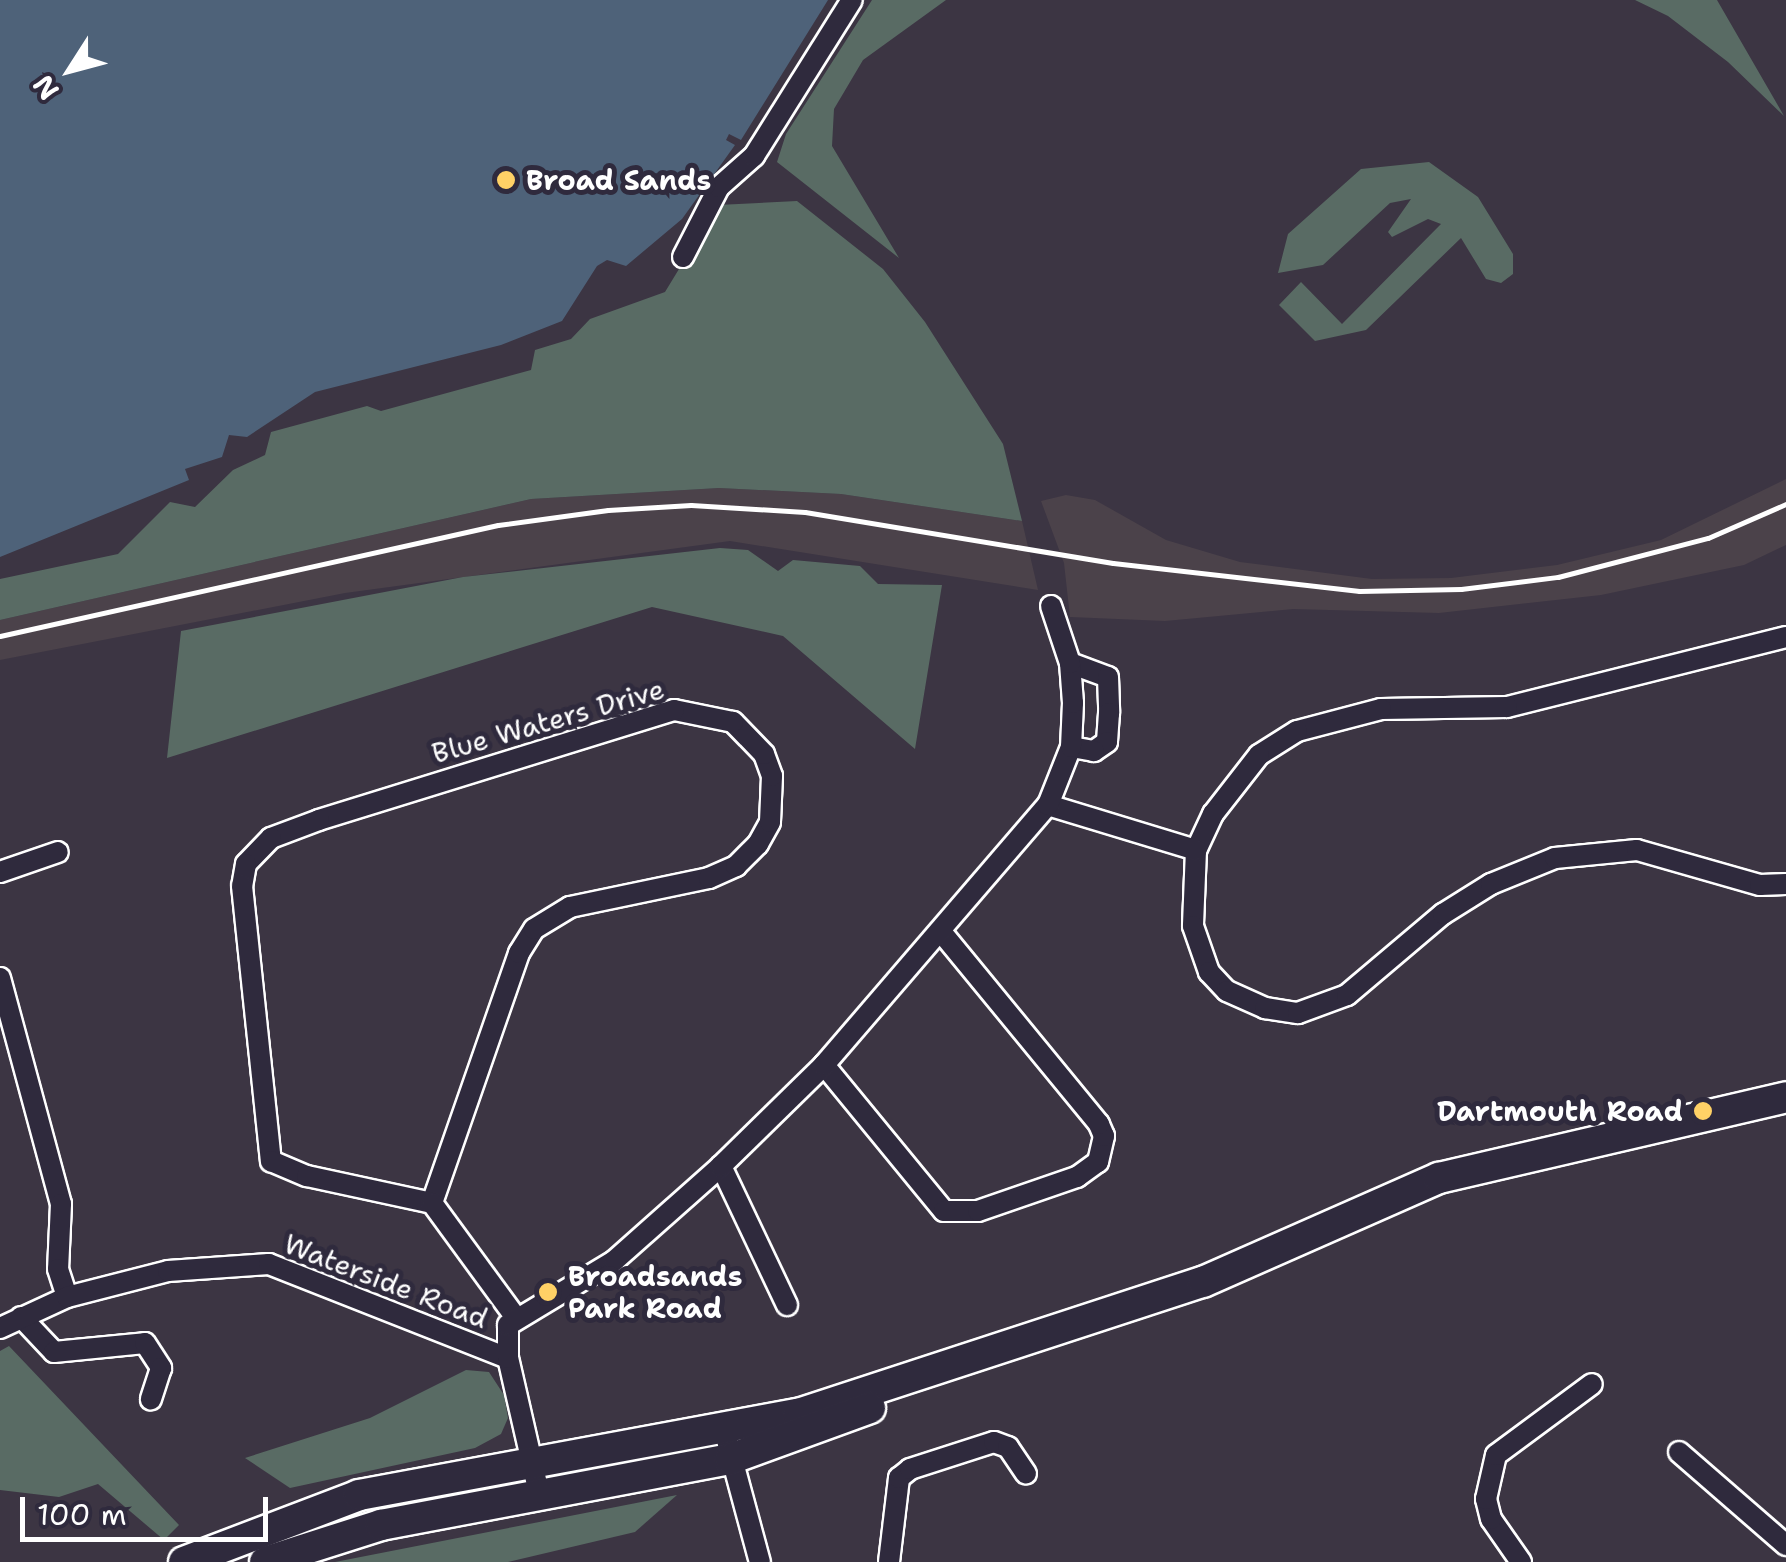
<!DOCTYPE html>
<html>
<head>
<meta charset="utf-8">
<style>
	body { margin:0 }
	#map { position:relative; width:1786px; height:1562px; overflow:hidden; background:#3c3543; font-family:"Shantell Sans",sans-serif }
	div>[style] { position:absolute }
	.built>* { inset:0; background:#4b424a }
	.green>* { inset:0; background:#596b64 }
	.water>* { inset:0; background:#4e6279 }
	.roads { filter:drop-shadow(2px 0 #fff) drop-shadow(-2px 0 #fff) drop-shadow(0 2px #fff) drop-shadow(0 -2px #fff) }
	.street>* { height:20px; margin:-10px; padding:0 10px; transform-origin:10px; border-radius:10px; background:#2f2a3d }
	.primary>* { height:30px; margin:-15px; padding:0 15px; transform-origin:15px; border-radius:15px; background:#2f2a3d }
	.rail>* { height:5px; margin:-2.5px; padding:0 2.5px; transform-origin:2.5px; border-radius:2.5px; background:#fff }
	.dots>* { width:28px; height:28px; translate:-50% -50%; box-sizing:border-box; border:5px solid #2f2a3d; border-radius:50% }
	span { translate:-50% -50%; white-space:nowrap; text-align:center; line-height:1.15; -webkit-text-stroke:10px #2f2a3d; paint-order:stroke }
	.poi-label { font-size:28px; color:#fff; font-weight:700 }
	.left { translate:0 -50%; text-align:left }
	.right { translate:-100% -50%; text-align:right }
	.street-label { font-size:28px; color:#fff }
	.north { position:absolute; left:20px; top:20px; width:100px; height:100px; -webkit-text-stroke:8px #2f2a3d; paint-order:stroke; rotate:234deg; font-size:28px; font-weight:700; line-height:40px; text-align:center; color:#fff }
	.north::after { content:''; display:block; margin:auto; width:35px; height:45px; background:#fff; clip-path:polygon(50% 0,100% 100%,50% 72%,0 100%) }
	.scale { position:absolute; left:20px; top:1497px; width:248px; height:45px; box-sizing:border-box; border:5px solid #fff; border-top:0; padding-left:12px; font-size:30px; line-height:35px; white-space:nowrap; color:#fff; -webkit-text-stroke:8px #2f2a3d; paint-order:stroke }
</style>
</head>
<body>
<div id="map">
	<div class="built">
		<div style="clip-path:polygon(1786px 479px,1786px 545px,1744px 565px,1601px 595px,1439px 613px,1293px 609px,1165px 621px,1070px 617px,1064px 563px,1041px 501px,1066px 495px,1095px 500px,1166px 540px,1240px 562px,1372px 579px,1451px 578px,1557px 565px,1661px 540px)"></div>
		<div style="clip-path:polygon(719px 488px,841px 494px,1022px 521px,1038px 590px,730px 541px,345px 593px,0 660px,0 620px,531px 499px)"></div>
	</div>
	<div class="green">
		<div style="clip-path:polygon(872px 0,946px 0,863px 60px,834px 109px,832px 146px,899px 258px,777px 162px,786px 134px)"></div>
		<div style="clip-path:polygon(1635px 0,1717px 0,1784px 116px,1728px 62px,1668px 16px)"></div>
		<div style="clip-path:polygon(1429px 162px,1478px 197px,1513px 254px,1513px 274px,1501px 283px,1486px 279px,1461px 238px,1366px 330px,1315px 341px,1279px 305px,1301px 282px,1342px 324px,1441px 224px,1428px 219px,1392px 237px,1388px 232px,1411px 199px,1390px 203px,1323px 265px,1278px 273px,1288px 234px,1361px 169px)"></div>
		<div style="clip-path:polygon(797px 201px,883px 269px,925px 322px,1003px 444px,1022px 521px,841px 494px,719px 488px,531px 499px,0 620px,0 579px,118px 554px,170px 502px,195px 507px,233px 470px,265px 455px,271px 432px,367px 406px,381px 411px,531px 370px,535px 350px,571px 339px,590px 319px,665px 292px,718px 205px)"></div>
		<div style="clip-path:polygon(720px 548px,748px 550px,778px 571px,793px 560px,860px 566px,878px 584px,942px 585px,915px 749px,783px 636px,652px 607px,167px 758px,181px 631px,463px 577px)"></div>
		<div style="clip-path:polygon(9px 1346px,179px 1525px,164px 1540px,98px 1484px,59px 1497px,0 1490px,0 1351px)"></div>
		<div style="clip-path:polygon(466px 1370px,489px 1372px,504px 1395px,508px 1418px,501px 1434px,475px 1448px,290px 1488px,245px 1458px,370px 1418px)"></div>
		<div style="clip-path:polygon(677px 1495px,635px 1532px,508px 1562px,335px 1562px)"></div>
	</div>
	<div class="water">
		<div style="clip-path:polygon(0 0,828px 0,741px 140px,729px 134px,726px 140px,735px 145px,682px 219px,626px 266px,607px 260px,597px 266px,562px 321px,501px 345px,315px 392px,247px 437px,229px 435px,222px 457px,185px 469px,189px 480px,0 557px)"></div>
	</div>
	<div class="roads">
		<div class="street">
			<div style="left:683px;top:257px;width:79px;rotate:-62.8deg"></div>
			<div style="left:719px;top:187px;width:47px;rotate:-41.5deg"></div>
			<div style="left:754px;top:156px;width:184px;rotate:-57.9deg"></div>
			<div style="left:1786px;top:637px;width:288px;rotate:165.9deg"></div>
			<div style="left:1507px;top:707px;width:126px;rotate:179.1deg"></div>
			<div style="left:1381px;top:709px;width:87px;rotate:165.3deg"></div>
			<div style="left:1297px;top:731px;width:45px;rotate:147.7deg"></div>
			<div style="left:1259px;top:755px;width:75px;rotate:127.9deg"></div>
			<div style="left:1213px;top:814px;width:40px;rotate:115deg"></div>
			<div style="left:1196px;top:850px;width:76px;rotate:92.3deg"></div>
			<div style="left:1193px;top:926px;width:49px;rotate:70.8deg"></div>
			<div style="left:1209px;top:972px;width:26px;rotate:47deg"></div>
			<div style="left:1227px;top:991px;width:42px;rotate:24.1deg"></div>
			<div style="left:1265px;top:1008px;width:33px;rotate:9deg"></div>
			<div style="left:1298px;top:1013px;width:52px;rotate:-20.2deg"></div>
			<div style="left:1347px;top:995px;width:126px;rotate:-40.2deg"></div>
			<div style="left:1443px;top:914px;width:57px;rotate:-32deg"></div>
			<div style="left:1491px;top:884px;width:69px;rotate:-22.1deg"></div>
			<div style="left:1555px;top:858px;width:82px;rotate:-5.6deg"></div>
			<div style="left:1637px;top:850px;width:128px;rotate:15.9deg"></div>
			<div style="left:1760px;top:885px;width:26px;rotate:-2deg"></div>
			<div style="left:1070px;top:663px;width:40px;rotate:20.2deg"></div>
			<div style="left:1108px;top:677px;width:36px;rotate:88deg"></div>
			<div style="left:1109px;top:713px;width:29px;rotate:94deg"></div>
			<div style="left:1107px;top:742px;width:16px;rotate:145deg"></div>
			<div style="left:1094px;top:751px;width:23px;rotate:-170deg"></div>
			<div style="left:1048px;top:805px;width:155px;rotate:16.9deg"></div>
			<div style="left:0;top:872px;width:61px;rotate:-19deg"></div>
			<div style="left:0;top:978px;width:234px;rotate:74.9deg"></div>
			<div style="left:61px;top:1204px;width:65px;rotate:92.6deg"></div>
			<div style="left:58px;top:1269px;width:29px;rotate:72deg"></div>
			<div style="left:824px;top:1065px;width:189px;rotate:50.6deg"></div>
			<div style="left:944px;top:1211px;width:34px"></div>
			<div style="left:978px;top:1211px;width:105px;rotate:-19deg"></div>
			<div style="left:1077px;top:1177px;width:26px;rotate:-36deg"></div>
			<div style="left:1098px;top:1162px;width:27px;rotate:-77deg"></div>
			<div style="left:1104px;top:1136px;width:13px;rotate:-113deg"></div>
			<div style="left:1099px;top:1124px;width:247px;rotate:-129.4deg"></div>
			<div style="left:721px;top:1166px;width:154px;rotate:64.6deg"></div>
			<div style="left:432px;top:1203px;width:265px;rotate:-70.8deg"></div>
			<div style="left:519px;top:953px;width:28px;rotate:-58deg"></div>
			<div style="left:534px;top:929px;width:42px;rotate:-31.4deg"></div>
			<div style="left:570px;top:907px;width:142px;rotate:-11.8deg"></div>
			<div style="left:709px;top:878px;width:30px;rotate:-24deg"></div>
			<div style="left:736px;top:866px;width:31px;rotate:-45deg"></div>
			<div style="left:758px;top:844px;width:25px;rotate:-61deg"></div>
			<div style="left:770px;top:822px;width:46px;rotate:-87.5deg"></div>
			<div style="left:772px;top:776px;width:23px;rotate:-110deg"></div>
			<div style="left:764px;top:754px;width:45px;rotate:-134.1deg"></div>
			<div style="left:733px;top:722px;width:60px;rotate:-168.5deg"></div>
			<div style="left:674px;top:710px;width:372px;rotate:162.8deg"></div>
			<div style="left:319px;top:820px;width:51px;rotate:159.4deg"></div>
			<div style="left:271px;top:838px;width:36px;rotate:134deg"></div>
			<div style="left:246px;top:864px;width:22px;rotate:100deg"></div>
			<div style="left:242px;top:886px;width:277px;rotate:84deg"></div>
			<div style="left:271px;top:1161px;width:39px;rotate:23deg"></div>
			<div style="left:307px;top:1176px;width:128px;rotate:12.2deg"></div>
			<div style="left:432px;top:1203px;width:139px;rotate:53.8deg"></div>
			<div style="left:21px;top:1317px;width:48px;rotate:46.7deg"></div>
			<div style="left:54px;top:1352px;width:91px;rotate:-5.6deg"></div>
			<div style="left:145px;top:1343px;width:30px;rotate:57deg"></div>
			<div style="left:161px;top:1368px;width:33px;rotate:108deg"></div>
			<div style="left:0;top:1328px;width:74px;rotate:-24.8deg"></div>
			<div style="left:67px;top:1297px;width:104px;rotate:-14.4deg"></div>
			<div style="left:168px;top:1271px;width:101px;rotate:-4deg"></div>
			<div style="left:269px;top:1264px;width:257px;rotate:21.5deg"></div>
			<div style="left:724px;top:1429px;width:138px;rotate:74.9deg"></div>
			<div style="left:1679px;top:1452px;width:142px;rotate:41deg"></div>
			<div style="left:539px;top:1493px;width:139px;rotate:-102.9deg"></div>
			<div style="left:508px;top:1358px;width:33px;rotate:-90deg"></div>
			<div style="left:508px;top:1325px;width:124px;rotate:-31.1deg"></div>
			<div style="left:614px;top:1261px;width:143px;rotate:-41.6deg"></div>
			<div style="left:721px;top:1166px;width:144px;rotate:-44.4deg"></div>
			<div style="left:824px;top:1065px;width:343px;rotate:-49.3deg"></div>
			<div style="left:1048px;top:805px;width:62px;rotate:-68.4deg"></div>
			<div style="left:1071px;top:747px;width:44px;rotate:-87.4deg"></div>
			<div style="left:1073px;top:703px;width:40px;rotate:-94.3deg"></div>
			<div style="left:1070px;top:663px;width:60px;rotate:-108.4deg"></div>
			<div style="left:889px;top:1562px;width:85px;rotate:-83.2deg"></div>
			<div style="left:899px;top:1478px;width:14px;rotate:-39deg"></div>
			<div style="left:910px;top:1469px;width:88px;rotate:-17.8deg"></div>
			<div style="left:994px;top:1442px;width:15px;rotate:20deg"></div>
			<div style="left:1008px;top:1447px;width:32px;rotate:56deg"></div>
			<div style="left:1521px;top:1562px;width:52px;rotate:-124.9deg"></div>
			<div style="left:1491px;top:1519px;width:21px;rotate:-104deg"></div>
			<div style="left:1486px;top:1499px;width:45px;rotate:-77.2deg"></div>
			<div style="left:1496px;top:1455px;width:119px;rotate:-36.5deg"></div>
		</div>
		<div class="primary">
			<div style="left:184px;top:1562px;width:187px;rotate:-20.9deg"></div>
			<div style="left:359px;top:1495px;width:446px;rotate:-10.5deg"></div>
			<div style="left:798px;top:1414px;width:426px;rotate:-18.1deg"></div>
			<div style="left:1203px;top:1282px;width:258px;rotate:-23.8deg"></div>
			<div style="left:1439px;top:1178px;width:356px;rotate:-13.1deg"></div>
			<div style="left:265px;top:1562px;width:122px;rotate:-17.7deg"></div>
			<div style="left:381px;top:1525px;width:355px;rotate:-10.7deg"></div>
			<div style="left:730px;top:1459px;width:149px;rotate:-20deg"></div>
		</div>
	</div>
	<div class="rail">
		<div style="left:0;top:636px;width:510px;rotate:-12.57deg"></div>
		<div style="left:498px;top:525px;width:111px;rotate:-7.8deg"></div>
		<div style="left:608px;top:510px;width:83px;rotate:-3.4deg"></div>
		<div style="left:691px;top:505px;width:114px;rotate:3.5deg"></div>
		<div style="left:805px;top:512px;width:312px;rotate:9.4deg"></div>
		<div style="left:1113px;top:563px;width:248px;rotate:6.5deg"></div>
		<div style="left:1359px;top:591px;width:102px;rotate:-1.1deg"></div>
		<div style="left:1461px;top:589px;width:98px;rotate:-7.1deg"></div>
		<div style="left:1558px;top:577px;width:155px;rotate:-14.6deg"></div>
		<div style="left:1708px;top:538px;width:85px;rotate:-23.6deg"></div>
	</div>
	<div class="dots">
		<div style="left:506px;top:180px;background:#ffd166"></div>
		<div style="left:1703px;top:1111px;background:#ffd166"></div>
		<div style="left:548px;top:1292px;background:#ffd166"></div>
	</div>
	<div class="poi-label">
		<span class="left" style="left:526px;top:180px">Broad Sands</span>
		<span class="right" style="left:1683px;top:1111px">Dartmouth Road</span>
		<span class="left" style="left:568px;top:1292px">Broadsands<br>Park Road</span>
	</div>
	<div class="street-label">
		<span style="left:548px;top:721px;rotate:-16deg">Blue Waters Drive</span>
		<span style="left:386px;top:1281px;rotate:21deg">Waterside Road</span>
	</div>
	<div class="north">N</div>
	<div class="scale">100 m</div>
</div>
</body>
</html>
